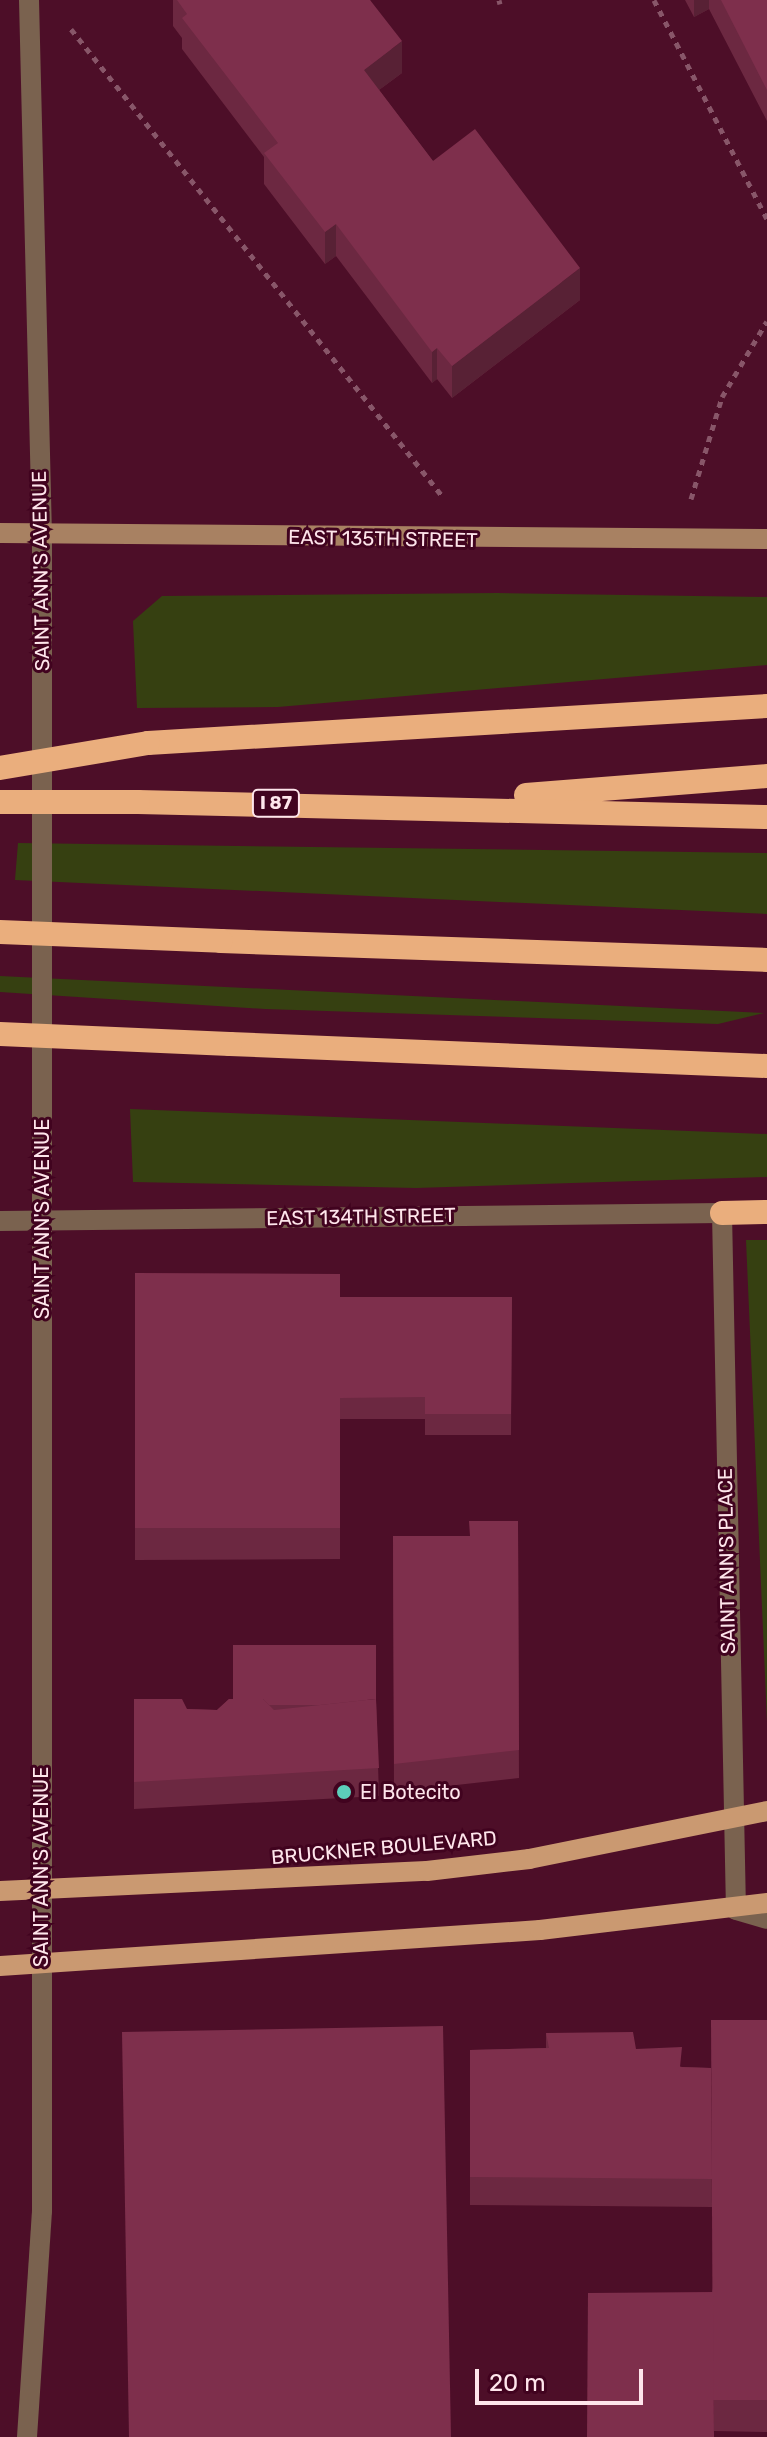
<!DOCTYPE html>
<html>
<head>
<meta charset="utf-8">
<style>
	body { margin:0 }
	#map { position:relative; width:767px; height:2437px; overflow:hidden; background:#4d0e28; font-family:Rubik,sans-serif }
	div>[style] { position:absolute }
	.green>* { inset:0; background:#364011 }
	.path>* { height:5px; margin-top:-2.5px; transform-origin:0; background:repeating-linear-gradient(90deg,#885669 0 6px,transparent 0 12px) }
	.minor>* { height:20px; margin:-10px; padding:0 10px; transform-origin:10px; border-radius:10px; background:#7a624f }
	.tertiary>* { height:20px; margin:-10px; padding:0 10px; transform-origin:10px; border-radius:10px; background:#7a624f }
	.secondary>* { height:20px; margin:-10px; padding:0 10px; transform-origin:10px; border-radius:10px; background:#a88162 }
	.primary>* { height:20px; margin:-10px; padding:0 10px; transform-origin:10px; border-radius:10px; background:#ca9971 }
	.motorway>* { height:24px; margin:-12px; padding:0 12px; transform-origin:12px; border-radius:12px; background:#eaae7d }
	.motorway-bridge>* { height:24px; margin:-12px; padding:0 12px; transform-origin:12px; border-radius:12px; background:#eaae7d }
	.wall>* { inset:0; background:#6c2841 }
	.shaded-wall>* { inset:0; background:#582135 }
	.building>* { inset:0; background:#7e2f4c }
	.dots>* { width:22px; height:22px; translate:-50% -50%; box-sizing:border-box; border:4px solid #41031f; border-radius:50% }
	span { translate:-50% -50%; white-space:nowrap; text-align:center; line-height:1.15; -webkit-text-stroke:6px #41031f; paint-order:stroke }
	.shield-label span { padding:2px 6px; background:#41031f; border:2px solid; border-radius:6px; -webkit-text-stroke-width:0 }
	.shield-label { font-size:18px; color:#fee5eb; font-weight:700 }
	.street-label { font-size:20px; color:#fee5eb }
	.poi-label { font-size:20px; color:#fee5eb }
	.left { translate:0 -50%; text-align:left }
	.scale { position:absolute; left:475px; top:2369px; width:168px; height:36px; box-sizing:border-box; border:4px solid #fee5eb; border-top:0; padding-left:10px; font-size:24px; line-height:28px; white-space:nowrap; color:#fee5eb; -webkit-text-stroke:6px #41031f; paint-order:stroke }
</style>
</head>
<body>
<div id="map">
	<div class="green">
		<div style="clip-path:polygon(497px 593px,767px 597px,767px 665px,278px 707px,137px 708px,133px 621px,162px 596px)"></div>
		<div style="clip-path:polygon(18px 843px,767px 853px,767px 914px,15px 880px)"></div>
		<div style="clip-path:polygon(0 976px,764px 1013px,718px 1024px,265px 1009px,0 992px)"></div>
		<div style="clip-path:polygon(130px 1109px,767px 1134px,767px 1177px,416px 1188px,133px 1182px)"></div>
		<div style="clip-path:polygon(746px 1240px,767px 1240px,767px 1722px)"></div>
	</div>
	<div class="path">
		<div style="left:499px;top:0;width:4px;rotate:76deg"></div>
		<div style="left:654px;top:0;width:246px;rotate:62.7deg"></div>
		<div style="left:71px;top:29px;width:598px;rotate:51.52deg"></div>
		<div style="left:691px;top:499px;width:107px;rotate:-73.1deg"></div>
		<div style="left:722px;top:397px;width:88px;rotate:-59.4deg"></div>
	</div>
	<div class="minor">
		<div style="left:0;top:1221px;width:722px;rotate:-0.63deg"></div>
		<div style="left:722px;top:1213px;width:697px;rotate:88.85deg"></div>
		<div style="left:27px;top:2437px;width:226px;rotate:-86.2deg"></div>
		<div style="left:42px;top:2211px;width:1676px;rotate:-90deg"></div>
	</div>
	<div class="tertiary">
		<div style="left:29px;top:0;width:535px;rotate:88.61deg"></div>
		<div style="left:736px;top:1910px;width:32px;rotate:16deg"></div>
	</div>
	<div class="secondary">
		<div style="left:0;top:533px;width:767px;rotate:0.45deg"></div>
	</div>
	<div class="primary">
		<div style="left:0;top:1891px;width:427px;rotate:-2.7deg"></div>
		<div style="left:427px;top:1871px;width:103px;rotate:-6.7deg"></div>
		<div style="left:529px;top:1859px;width:243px;rotate:-11.4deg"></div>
		<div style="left:0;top:1966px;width:541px;rotate:-3.81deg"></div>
		<div style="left:540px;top:1930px;width:229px;rotate:-6.8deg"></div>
	</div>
	<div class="motorway">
		<div style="left:148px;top:743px;width:620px;rotate:-3.42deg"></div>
		<div style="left:526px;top:795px;width:242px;rotate:-4.5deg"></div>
		<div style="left:138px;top:802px;width:629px;rotate:1.37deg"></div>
		<div style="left:221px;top:941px;width:546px;rotate:1.99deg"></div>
		<div style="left:230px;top:1044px;width:537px;rotate:2.35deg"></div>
		<div style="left:722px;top:1213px;width:45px;rotate:-1.3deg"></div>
	</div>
	<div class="motorway-bridge">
		<div style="left:0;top:768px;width:150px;rotate:-9.6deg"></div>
		<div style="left:0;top:802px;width:138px"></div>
		<div style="left:0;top:932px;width:221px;rotate:2.3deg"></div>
		<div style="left:0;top:1034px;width:230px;rotate:2.5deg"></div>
	</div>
	<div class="wall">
		<div style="clip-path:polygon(173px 0,370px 0,402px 73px,379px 90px,433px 161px,580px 300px,452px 398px,437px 379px,432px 383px,336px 256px,325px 264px,264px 184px,264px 157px,182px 49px,182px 38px,173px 26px)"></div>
		<div style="clip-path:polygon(685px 0,767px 0,767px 121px,709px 9px,694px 17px)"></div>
		<div style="clip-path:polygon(135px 1273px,340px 1297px,512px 1297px,511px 1435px,425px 1435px,425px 1419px,340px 1419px,340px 1559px,135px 1560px)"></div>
		<div style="clip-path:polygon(518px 1521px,519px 1778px,394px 1792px,393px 1536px,470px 1536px)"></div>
		<div style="clip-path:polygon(134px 1699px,187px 1709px,217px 1710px,229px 1699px,376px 1700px,379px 1796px,134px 1809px)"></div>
		<div style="clip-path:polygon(767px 2020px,767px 2432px,714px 2431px,712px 2292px)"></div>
		<div style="clip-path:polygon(546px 2033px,636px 2049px,682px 2067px,711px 2068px,712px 2207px,470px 2205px,470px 2050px,546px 2048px)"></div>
	</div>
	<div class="shaded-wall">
		<div style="clip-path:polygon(694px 0,709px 0,709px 9px,694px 17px)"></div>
		<div style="clip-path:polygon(402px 41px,402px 73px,364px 101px,364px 70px)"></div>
		<div style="clip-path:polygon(336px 224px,336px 256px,325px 264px,325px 232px)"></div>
		<div style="clip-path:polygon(580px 268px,580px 300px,452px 398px,452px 366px)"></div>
		<div style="clip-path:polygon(437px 348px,437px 379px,432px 383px,432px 352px)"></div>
	</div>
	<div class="building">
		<div style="clip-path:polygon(177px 0,370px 0,402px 41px,364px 70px,433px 161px,475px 129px,580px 268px,452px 366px,437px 348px,432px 352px,336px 224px,325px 232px,264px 153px,278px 143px,182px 18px,187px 14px)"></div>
		<div style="clip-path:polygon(721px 0,767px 0,767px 90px)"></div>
		<div style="clip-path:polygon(135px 1273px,340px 1274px,340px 1528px,135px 1528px)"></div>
		<div style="clip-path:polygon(340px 1297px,512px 1297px,511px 1414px,425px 1414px,425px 1397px,340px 1398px)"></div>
		<div style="clip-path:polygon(469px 1521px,518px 1521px,519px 1750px,394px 1764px,393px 1536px,470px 1536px)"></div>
		<div style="clip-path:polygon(233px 1645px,376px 1645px,376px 1699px,320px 1705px,269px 1705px,263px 1699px,233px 1699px)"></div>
		<div style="clip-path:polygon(134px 1699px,182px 1699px,187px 1709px,217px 1710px,229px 1699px,263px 1699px,274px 1710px,376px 1699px,379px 1768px,134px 1782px)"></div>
		<div style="clip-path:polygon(711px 2020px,767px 2020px,767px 2400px,713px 2400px)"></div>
		<div style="clip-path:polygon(443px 2026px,451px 2437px,129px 2437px,122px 2032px)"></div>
		<div style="clip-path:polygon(633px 2032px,636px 2049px,682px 2047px,680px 2067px,711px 2068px,712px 2179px,470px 2177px,470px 2050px,549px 2048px,546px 2033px)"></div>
		<div style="clip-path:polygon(713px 2292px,714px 2437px,587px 2437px,588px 2293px)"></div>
	</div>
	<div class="dots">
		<div style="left:344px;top:1792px;background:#5cceba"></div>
	</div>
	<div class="shield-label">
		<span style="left:276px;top:803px">I 87</span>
	</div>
	<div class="street-label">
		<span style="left:383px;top:539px;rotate:1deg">EAST 135TH STREET</span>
		<span style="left:41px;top:571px;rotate:-91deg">SAINT ANN'S AVENUE</span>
		<span style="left:361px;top:1217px;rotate:-1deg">EAST 134TH STREET</span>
		<span style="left:42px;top:1219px;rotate:-90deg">SAINT ANN'S AVENUE</span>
		<span style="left:727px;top:1561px;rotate:-91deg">SAINT ANN'S PLACE</span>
		<span style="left:384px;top:1848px;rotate:-5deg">BRUCKNER BOULEVARD</span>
		<span style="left:41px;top:1867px;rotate:-90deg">SAINT ANN'S AVENUE</span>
	</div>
	<div class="poi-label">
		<span class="left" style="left:360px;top:1792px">El Botecito</span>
	</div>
	<div class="scale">20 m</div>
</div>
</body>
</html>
